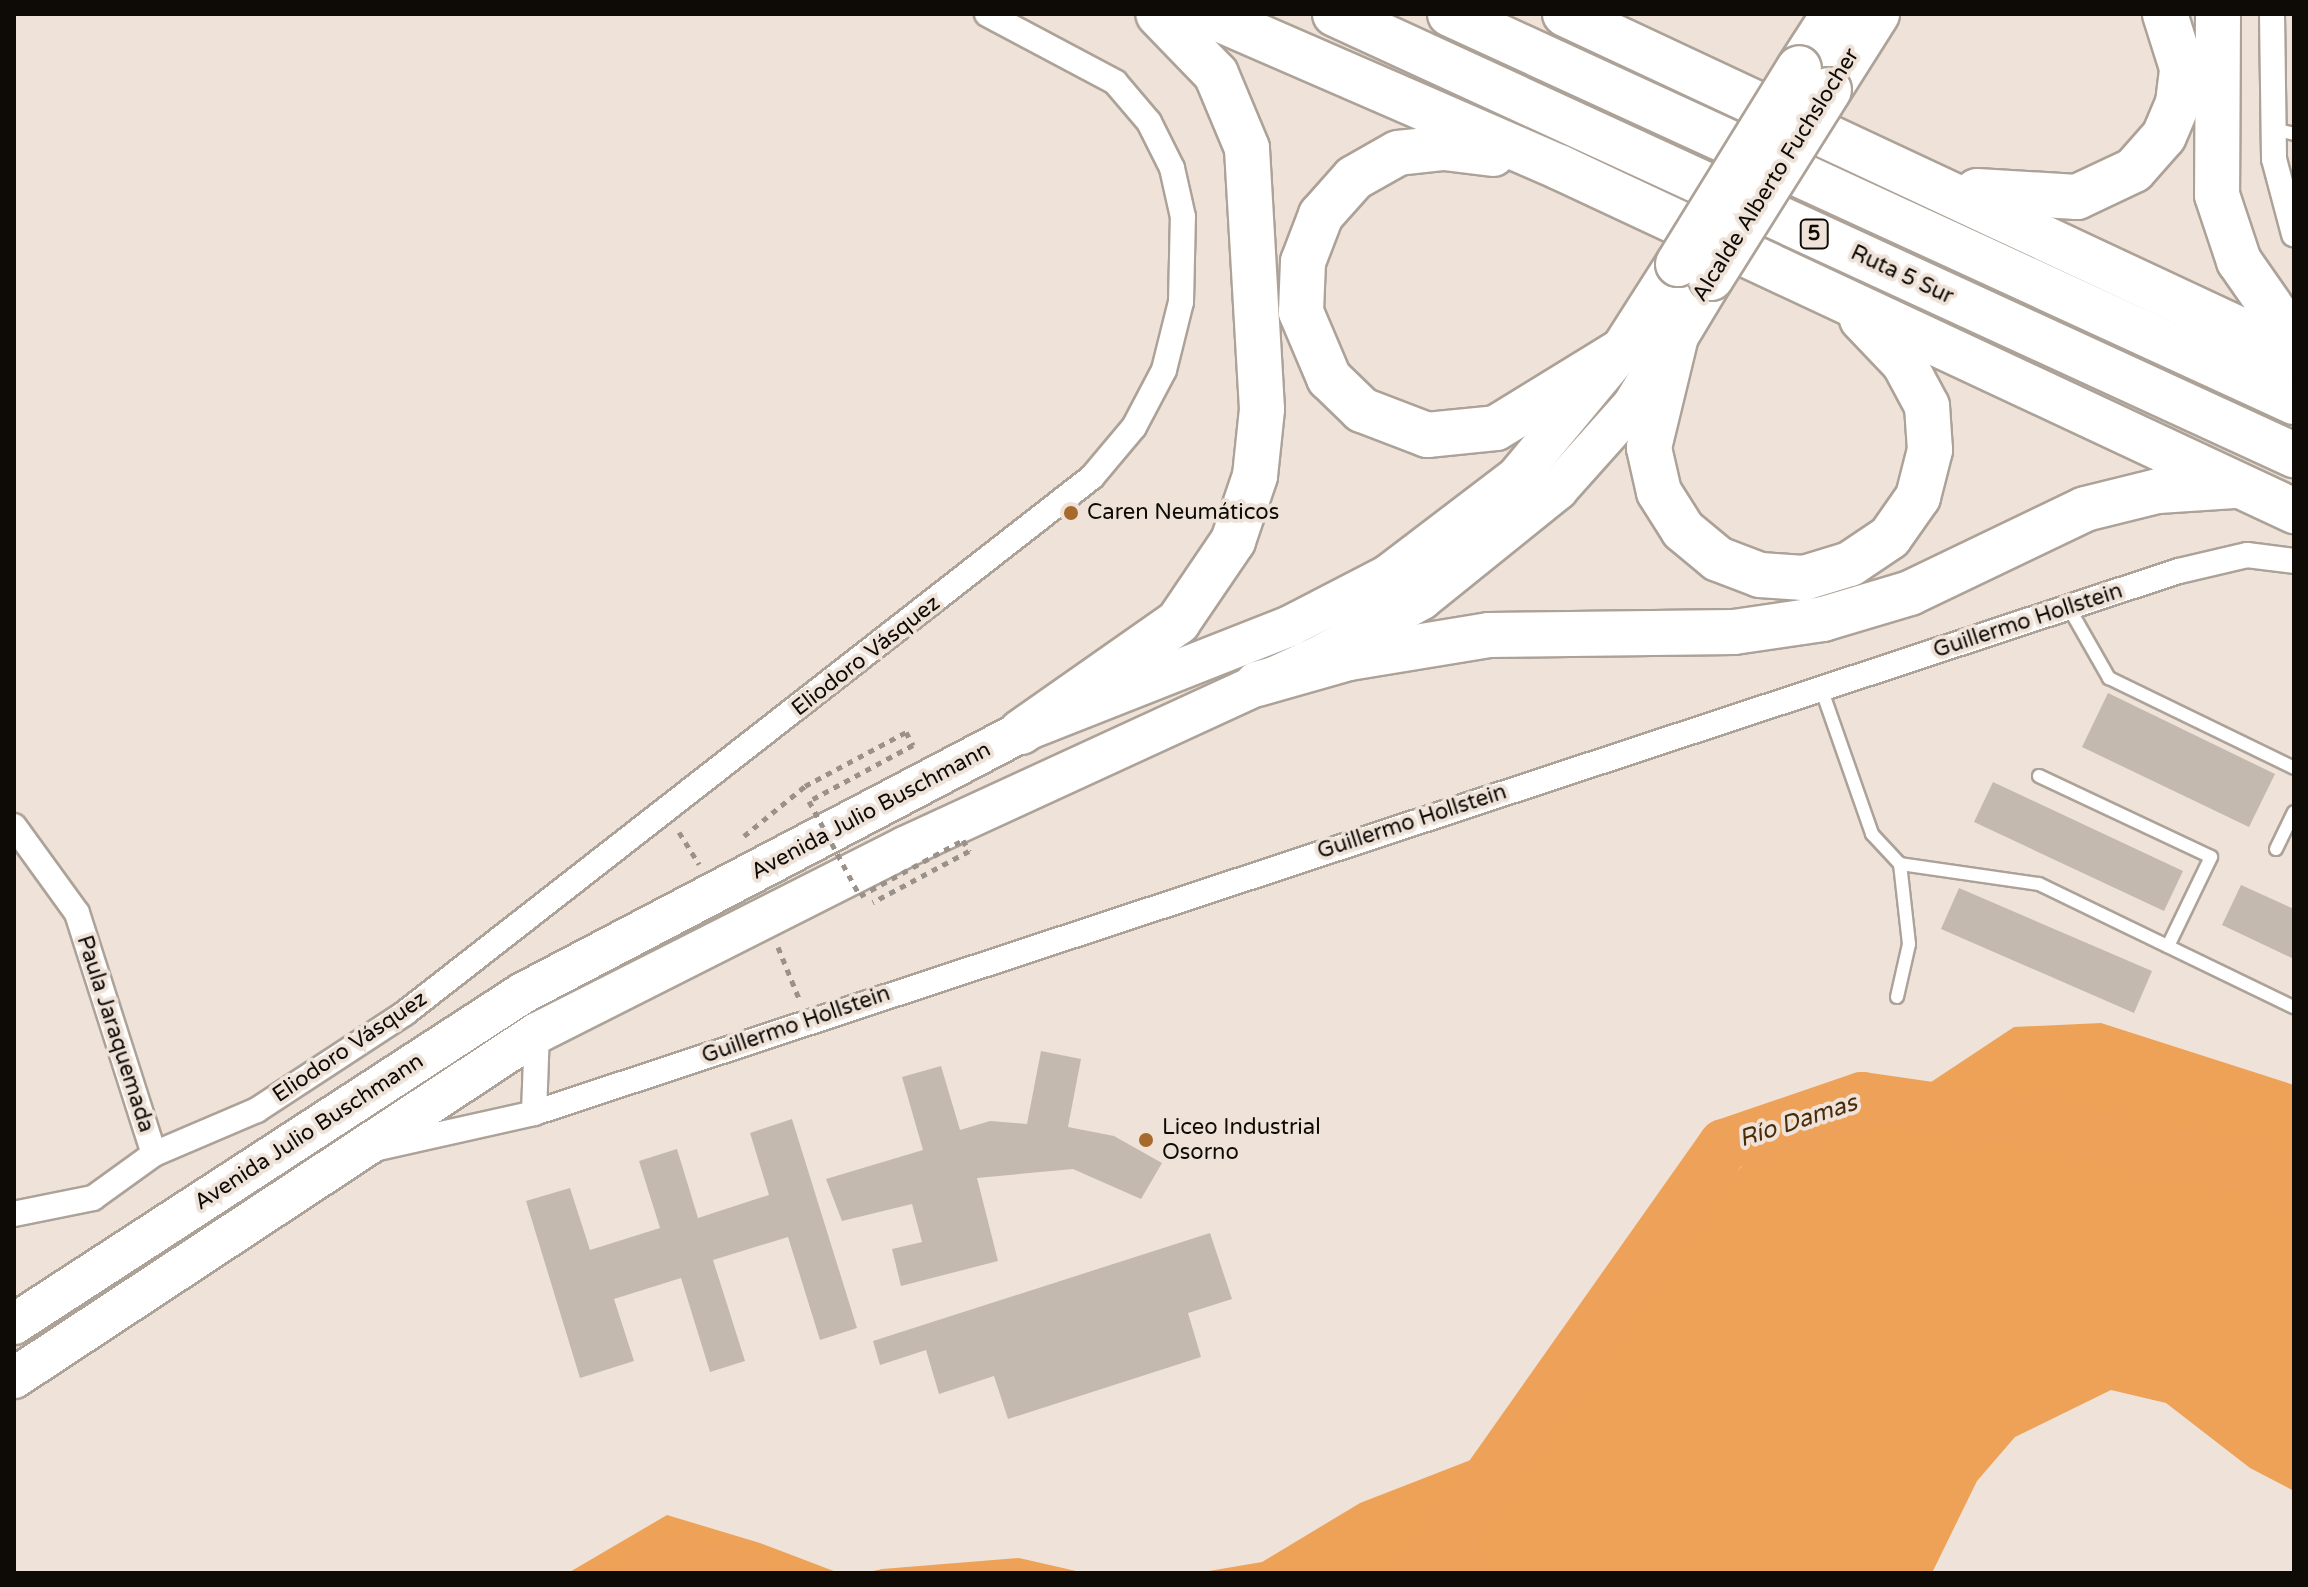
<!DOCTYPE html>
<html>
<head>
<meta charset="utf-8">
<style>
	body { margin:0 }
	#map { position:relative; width:2308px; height:1587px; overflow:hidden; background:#efe3d9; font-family:"Varela Round",sans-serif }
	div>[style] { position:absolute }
	.forest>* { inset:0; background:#eea258 }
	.stream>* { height:9px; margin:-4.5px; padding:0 4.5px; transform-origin:4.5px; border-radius:4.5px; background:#eea259 }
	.river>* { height:52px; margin:-26px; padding:0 26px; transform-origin:26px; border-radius:26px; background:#eea259 }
	.building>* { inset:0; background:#c4b9af }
	.path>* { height:5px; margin-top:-2.5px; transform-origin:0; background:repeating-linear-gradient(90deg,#9a928a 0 6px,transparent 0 12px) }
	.roads { filter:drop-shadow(2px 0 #ada298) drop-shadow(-2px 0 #ada298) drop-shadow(0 2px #ada298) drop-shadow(0 -2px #ada298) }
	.lane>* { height:12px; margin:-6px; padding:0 6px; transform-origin:6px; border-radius:6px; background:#fff }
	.street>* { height:24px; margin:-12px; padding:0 12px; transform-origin:12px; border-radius:12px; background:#fff }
	.primary>* { height:40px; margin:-20px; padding:0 20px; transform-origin:20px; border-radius:20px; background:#fff }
	.highway>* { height:44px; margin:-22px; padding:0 22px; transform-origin:22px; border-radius:22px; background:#fff }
	.path-bridge>* { height:5px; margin-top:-2.5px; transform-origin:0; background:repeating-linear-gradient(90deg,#9a928a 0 6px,transparent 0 12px) }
	.bridges { filter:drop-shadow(2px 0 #ada298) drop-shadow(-2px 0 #ada298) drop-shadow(0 2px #ada298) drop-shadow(0 -2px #ada298) }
	.highway-bridge>* { height:44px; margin:-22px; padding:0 22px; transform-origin:22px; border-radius:22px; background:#fff }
	.dots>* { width:22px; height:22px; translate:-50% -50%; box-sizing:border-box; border:4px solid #efe3d9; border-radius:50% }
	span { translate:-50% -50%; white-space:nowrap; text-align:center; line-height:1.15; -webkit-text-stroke:8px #efe3d9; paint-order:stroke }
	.shield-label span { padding:2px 6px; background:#efe3d9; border:2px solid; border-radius:6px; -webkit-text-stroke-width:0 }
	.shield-label { font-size:20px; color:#0e0b07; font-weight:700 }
	.street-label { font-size:22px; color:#0e0b07 }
	.poi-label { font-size:22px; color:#0e0b07 }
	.left { translate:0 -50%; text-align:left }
	.water-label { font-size:24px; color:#492b0a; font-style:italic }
	.frame { position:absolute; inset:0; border:16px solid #0e0b07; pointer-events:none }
</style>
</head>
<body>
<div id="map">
	<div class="forest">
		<div style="clip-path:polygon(2101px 1023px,2294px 1085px,2294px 1491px,2250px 1468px,2166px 1403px,2111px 1390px,2015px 1437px,1977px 1481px,1932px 1573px,1197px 1573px,1262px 1562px,1360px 1503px,1530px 1437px,1592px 1352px,1647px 1251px,1759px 1151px,1809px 1120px,1864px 1097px,1925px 1086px,2014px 1027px)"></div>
		<div style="clip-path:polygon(667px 1515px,760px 1543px,839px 1573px,568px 1573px)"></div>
		<div style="clip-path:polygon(1019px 1558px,1085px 1573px,864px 1573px,882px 1569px)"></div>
	</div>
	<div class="stream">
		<div style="left:1470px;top:1511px;width:63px;rotate:81.7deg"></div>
	</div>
	<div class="river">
		<div style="left:649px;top:1573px;width:14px;rotate:-45deg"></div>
		<div style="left:659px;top:1563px;width:82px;rotate:7deg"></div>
		<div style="left:1422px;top:1573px;width:524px;rotate:-54.79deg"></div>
		<div style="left:1724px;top:1145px;width:146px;rotate:-18.8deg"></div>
		<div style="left:1862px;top:1098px;width:197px;rotate:8.2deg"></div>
		<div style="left:2057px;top:1126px;width:243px;rotate:12.6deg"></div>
	</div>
	<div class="building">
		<div style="clip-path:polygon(2108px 693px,2275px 774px,2249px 827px,2082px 747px)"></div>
		<div style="clip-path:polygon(1993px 782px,2183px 871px,2164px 911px,1974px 822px)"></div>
		<div style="clip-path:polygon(2241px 885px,2294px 909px,2294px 959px,2222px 925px)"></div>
		<div style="clip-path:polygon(1959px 888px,2152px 971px,2134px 1013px,1941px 929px)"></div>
		<div style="clip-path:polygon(1041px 1051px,1081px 1059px,1068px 1127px,1114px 1136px,1162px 1163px,1141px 1199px,1073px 1169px,977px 1178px,998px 1261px,901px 1286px,892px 1249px,922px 1242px,912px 1204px,842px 1221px,826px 1179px,923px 1150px,902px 1077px,941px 1066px,960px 1130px,990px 1121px,1027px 1124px)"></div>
		<div style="clip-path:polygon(792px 1119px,857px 1328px,820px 1340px,788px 1237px,713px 1260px,745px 1361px,710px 1372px,681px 1278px,614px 1299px,634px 1361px,580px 1378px,526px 1201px,570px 1188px,590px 1250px,660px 1228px,639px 1161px,677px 1149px,698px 1218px,769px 1195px,750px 1133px)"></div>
		<div style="clip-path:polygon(1210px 1233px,1232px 1299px,1188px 1313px,1201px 1357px,1008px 1419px,994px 1376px,939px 1394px,926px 1350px,880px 1365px,873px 1341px)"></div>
	</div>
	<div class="path">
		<div style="left:679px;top:832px;width:38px;rotate:58deg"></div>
		<div style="left:744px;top:836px;width:79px;rotate:-39.3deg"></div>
		<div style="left:778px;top:947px;width:58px;rotate:67.8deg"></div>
	</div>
	<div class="roads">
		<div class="lane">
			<div style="left:2273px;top:129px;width:22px;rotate:13deg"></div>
			<div style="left:2069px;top:608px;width:81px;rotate:60.3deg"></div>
			<div style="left:2109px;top:678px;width:206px;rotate:25.9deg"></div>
			<div style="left:1821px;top:688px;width:155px;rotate:70.7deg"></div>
			<div style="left:1872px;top:834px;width:41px;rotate:47deg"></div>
			<div style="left:1900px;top:864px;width:140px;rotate:8.2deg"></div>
			<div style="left:2039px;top:884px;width:283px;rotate:25.8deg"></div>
			<div style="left:2039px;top:776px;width:190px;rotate:25.2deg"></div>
			<div style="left:2211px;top:857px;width:99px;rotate:115.8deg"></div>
			<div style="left:2276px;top:849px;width:41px;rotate:-64.1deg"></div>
			<div style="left:1897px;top:997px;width:54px;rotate:-77.2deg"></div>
			<div style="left:1909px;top:944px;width:81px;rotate:-96.4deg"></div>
		</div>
		<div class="street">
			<div style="left:2272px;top:14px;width:145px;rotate:89.2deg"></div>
			<div style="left:2274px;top:159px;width:78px;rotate:75.1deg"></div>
			<div style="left:14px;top:826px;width:107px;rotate:54.1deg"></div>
			<div style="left:77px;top:913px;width:253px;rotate:72.3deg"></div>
			<div style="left:154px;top:1154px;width:75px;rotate:144.2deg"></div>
			<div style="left:93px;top:1198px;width:81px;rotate:168.6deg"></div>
			<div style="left:534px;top:1113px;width:80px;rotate:-87.9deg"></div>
			<div style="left:378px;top:1148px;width:160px;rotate:-12.6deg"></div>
			<div style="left:534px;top:1113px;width:1732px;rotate:-18.24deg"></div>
			<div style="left:2179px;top:571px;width:70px;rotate:-13.2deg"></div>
			<div style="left:2247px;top:555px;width:47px;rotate:7.3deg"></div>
			<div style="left:154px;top:1154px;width:112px;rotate:-23.1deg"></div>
			<div style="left:257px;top:1110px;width:177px;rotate:-33.2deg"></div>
			<div style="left:405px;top:1013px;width:871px;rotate:-37.96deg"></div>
			<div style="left:1092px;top:477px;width:65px;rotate:-50deg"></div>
			<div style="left:1134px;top:427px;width:64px;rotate:-62.2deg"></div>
			<div style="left:1164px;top:370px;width:70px;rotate:-76deg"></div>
			<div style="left:1181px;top:302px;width:85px;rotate:-88.7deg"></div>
			<div style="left:1183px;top:217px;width:50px;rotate:-102.7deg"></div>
			<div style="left:1172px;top:168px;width:51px;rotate:-116.6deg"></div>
			<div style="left:1149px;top:122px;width:52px;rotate:-130.4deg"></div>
			<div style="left:1115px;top:82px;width:145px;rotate:-152deg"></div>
		</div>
		<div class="primary">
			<div style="left:14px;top:1324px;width:607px;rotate:-33.04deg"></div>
			<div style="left:523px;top:993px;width:562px;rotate:-27.66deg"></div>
			<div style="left:1021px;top:732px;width:289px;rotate:-21.5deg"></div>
			<div style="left:1290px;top:626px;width:109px;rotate:-27.3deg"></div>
			<div style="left:1387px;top:576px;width:163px;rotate:-37.3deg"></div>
			<div style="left:1517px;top:477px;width:161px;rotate:-50.3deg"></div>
			<div style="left:14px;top:1378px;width:627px;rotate:-33.41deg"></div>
			<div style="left:537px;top:1033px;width:412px;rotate:-26.8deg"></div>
			<div style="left:905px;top:847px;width:457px;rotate:-24.7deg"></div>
			<div style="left:1320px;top:656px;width:117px;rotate:-29.2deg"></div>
			<div style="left:1422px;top:599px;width:174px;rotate:-38.9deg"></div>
			<div style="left:1557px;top:490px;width:114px;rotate:-48.2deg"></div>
			<div style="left:1633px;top:405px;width:66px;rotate:-58.7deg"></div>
		</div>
		<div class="highway">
			<div style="left:1207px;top:14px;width:384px;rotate:23.5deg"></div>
			<div style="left:1559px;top:167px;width:812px;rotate:25.08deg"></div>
			<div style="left:1335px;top:14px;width:1056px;rotate:24.7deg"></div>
			<div style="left:1450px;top:14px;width:929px;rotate:24.69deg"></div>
			<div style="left:1565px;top:14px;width:805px;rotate:25.07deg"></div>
			<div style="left:2218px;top:14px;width:181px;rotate:90.3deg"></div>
			<div style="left:2217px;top:195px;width:70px;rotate:71.6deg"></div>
			<div style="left:2239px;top:261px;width:96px;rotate:55.2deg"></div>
			<div style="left:1799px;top:68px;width:64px;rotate:-57.1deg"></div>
			<div style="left:1829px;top:90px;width:90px;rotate:-57.7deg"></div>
			<div style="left:1493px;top:154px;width:49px;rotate:-173deg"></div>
			<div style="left:1444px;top:148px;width:46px;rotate:173.8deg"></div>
			<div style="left:1398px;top:153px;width:51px;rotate:150.4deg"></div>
			<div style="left:1354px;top:178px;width:50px;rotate:131.7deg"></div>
			<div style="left:1321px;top:215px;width:50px;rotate:111deg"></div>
			<div style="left:1303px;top:262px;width:50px;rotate:92.3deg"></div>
			<div style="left:1301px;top:312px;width:72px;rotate:67deg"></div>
			<div style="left:1329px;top:378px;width:46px;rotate:44.1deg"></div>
			<div style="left:1362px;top:410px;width:70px;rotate:21deg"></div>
			<div style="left:1427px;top:435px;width:69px;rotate:-5.8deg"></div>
			<div style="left:1496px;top:428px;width:149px;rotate:-31.6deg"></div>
			<div style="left:1623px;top:350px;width:102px;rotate:-57.4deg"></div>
			<div style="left:1977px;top:191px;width:100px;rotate:3.4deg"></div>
			<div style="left:2077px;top:197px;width:63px;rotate:-25.3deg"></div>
			<div style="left:2134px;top:170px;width:45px;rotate:-48.6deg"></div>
			<div style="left:2164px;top:136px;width:36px;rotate:-67deg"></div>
			<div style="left:2178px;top:103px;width:35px;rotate:-83deg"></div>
			<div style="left:2182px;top:68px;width:57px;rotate:-107.5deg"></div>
			<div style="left:1711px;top:278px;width:68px;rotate:121.1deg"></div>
			<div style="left:1676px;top:336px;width:115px;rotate:103.6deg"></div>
			<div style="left:1649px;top:448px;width:45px;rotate:77.2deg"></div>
			<div style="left:1659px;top:492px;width:45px;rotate:57.7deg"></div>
			<div style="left:1683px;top:530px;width:45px;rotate:39.6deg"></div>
			<div style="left:1718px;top:559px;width:45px;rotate:20.9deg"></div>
			<div style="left:1760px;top:575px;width:44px;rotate:3.9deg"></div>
			<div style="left:1804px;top:578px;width:48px;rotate:-16.9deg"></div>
			<div style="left:1850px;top:564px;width:48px;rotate:-34deg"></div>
			<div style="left:1890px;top:537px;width:49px;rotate:-55deg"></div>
			<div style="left:1918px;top:497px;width:49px;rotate:-75.7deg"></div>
			<div style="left:1930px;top:450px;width:44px;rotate:-93.9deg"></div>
			<div style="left:1927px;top:406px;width:49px;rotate:-118.1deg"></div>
			<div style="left:1904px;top:363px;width:61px;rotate:-133.7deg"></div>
			<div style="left:1257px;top:684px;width:96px;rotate:-15.8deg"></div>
			<div style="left:1349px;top:658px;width:142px;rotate:-9.3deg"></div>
			<div style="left:1489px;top:635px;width:245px;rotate:-0.7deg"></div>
			<div style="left:1734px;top:632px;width:90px;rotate:-8.3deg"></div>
			<div style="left:1823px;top:619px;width:91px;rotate:-16.6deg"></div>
			<div style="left:1910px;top:593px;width:194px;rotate:-25.6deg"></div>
			<div style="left:2085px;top:509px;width:75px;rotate:-13.9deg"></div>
			<div style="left:2158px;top:491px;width:76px;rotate:-3.8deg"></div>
			<div style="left:1021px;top:732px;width:192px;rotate:-35deg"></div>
			<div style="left:1178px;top:622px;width:98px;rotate:-55.8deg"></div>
			<div style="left:1233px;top:541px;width:69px;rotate:-71.3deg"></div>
			<div style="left:1255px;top:476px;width:67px;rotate:-84deg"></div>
			<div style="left:1262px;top:409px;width:261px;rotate:-93.3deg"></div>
			<div style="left:1247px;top:148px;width:80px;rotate:-112.7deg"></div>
			<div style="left:1216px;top:74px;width:83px;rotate:-134deg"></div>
		</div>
	</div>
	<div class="path-bridge">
		<div style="left:805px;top:786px;width:115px;rotate:-28.1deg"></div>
		<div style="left:906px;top:732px;width:15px;rotate:62deg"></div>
		<div style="left:913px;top:745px;width:118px;rotate:151.7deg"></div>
		<div style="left:809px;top:801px;width:108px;rotate:61.8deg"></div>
		<div style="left:860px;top:896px;width:117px;rotate:-28.5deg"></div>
		<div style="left:963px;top:840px;width:13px;rotate:61deg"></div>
		<div style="left:969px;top:851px;width:109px;rotate:152deg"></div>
	</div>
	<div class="bridges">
		<div class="highway-bridge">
			<div style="left:1678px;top:264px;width:230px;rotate:-58.3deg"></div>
			<div style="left:1711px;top:278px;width:222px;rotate:-57.9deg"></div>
		</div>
	</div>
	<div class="dots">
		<div style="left:1071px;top:513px;background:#a66a2c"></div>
		<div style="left:1146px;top:1140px;background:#a66a2c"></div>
	</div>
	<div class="shield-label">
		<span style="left:1814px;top:234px">5</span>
	</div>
	<div class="street-label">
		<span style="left:1776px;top:175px;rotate:-58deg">Alcalde Alberto Fuchslocher</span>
		<span style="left:1902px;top:275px;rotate:25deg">Ruta 5 Sur</span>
		<span style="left:2028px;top:621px;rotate:-18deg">Guillermo Hollstein</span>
		<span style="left:866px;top:656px;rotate:-38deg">Eliodoro Vásquez</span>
		<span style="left:871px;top:811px;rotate:-28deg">Avenida Julio Buschmann</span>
		<span style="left:1412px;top:822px;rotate:-18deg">Guillermo Hollstein</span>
		<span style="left:796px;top:1025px;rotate:-19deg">Guillermo Hollstein</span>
		<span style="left:115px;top:1034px;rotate:72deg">Paula Jaraquemada</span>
		<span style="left:350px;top:1047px;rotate:-34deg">Eliodoro Vásquez</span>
		<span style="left:309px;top:1132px;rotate:-33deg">Avenida Julio Buschmann</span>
	</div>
	<div class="poi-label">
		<span class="left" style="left:1087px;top:513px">Caren Neumáticos</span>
		<span class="left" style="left:1162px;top:1140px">Liceo Industrial<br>Osorno</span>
	</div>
	<div class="water-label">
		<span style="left:1798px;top:1121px;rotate:-18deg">Río Damas</span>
	</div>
	<div class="frame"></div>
</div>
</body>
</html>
